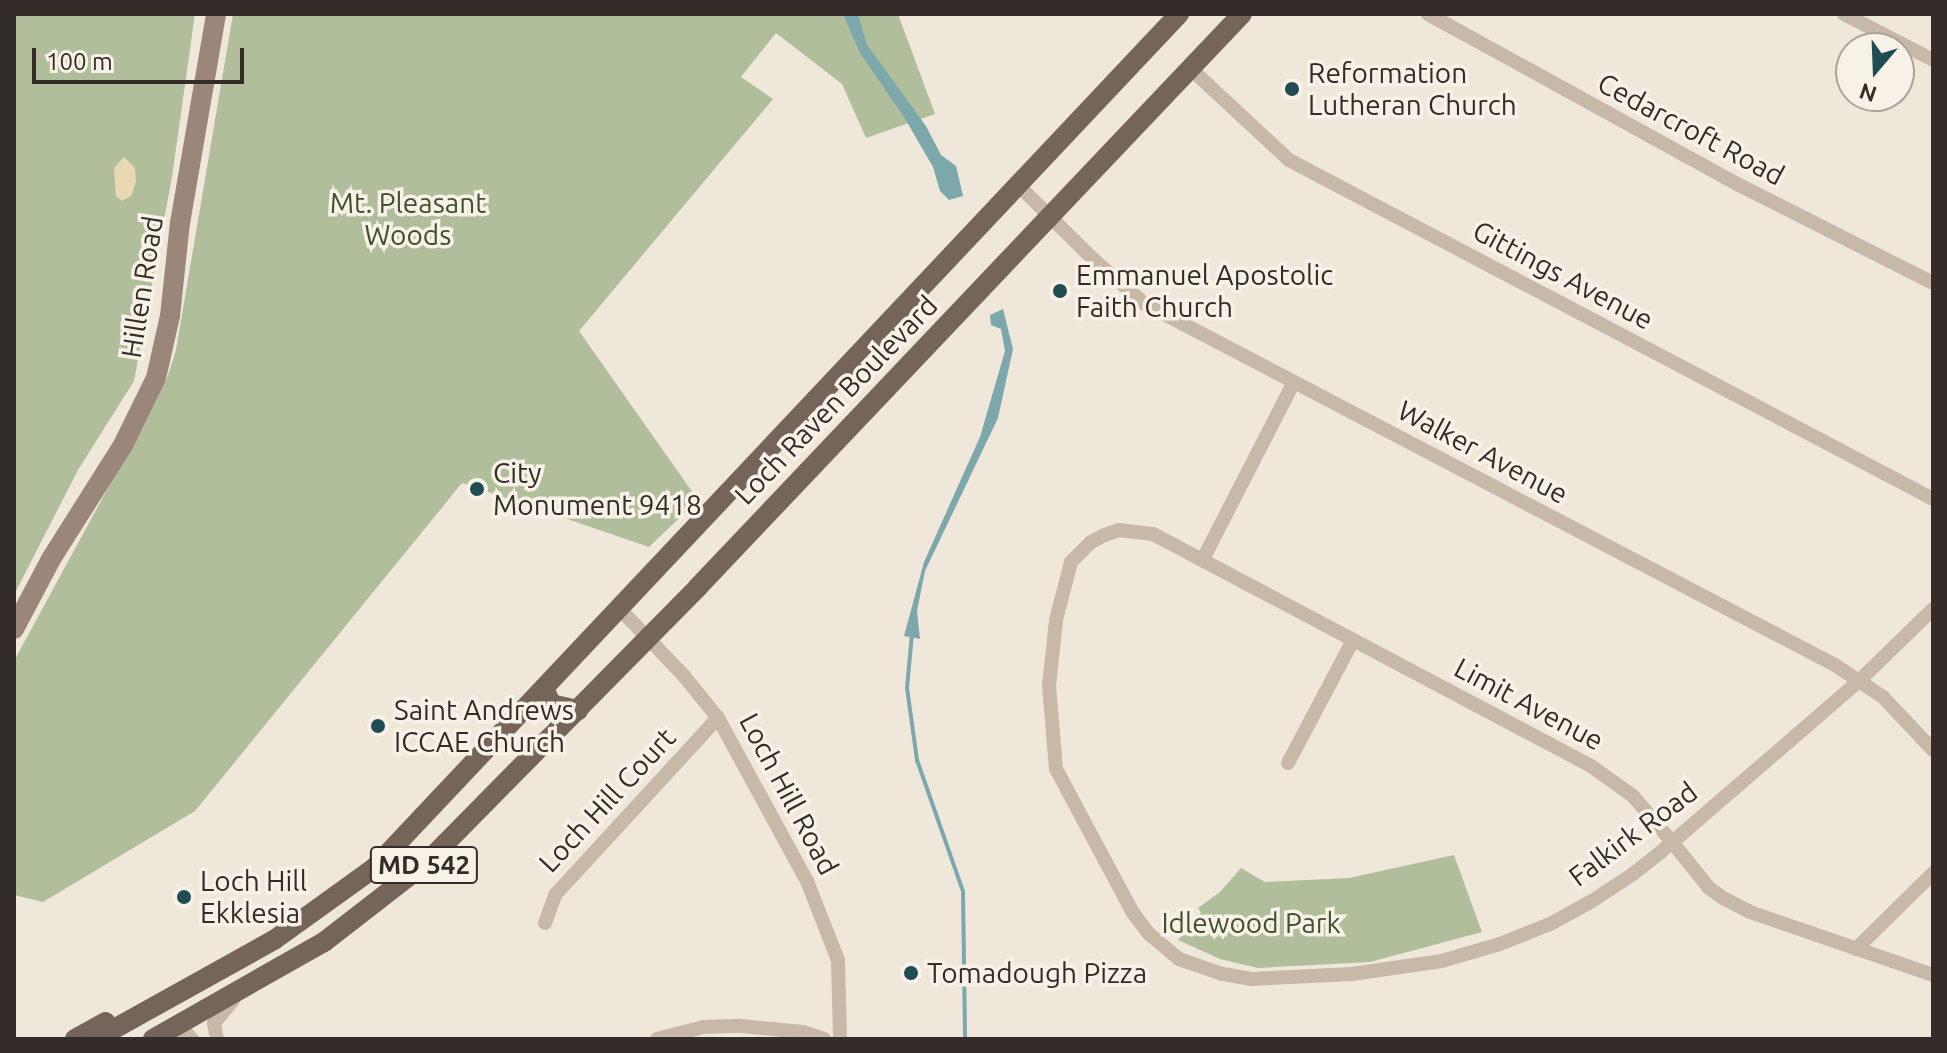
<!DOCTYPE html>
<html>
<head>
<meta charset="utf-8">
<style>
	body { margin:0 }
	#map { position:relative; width:1947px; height:1053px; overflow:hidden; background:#f0e7db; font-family:Ubuntu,sans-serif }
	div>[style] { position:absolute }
	.green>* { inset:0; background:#b1be9c }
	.sand>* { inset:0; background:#e9d9b3 }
	.water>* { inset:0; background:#7ca7ab }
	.stream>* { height:4px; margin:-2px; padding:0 2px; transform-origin:2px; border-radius:2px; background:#7ca7ab }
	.street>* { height:14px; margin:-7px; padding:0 7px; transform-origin:7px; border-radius:7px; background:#c7b8a8 }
	.secondary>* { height:20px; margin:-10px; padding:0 10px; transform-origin:10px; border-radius:10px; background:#9a8779 }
	.primary>* { height:20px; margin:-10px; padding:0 10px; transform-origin:10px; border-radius:10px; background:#75645a }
	.dots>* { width:22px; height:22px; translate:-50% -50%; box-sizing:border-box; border:4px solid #f8f1e7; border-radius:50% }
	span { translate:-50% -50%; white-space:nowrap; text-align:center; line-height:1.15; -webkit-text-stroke:7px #f8f1e7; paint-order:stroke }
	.shield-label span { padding:2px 6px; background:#f8f1e7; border:2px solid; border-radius:6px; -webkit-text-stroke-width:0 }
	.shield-label { font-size:26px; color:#342c28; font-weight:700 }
	.poi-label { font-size:28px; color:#342c28 }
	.left { translate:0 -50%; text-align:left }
	.street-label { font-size:28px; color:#342c28 }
	.park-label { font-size:28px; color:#42512d }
	.frame { position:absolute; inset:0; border:16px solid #342c28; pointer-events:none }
	.north { position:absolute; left:1835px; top:32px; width:80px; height:80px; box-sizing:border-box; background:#f8f1e7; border:2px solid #aaa29b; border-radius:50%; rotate:199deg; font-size:22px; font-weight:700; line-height:32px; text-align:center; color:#342c28 }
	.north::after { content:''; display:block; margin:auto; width:28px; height:36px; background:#204d53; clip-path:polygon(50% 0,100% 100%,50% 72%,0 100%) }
	.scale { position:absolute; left:32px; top:48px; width:212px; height:36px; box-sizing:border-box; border:4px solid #342c28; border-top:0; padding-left:10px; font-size:24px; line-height:28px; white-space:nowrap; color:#342c28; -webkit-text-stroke:6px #f8f1e7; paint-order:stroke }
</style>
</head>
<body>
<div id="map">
	<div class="green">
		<div style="clip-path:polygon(14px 14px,195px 14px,172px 177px,134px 381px,78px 470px,14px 595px)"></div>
		<div style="clip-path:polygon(233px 14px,898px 14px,935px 114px,866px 138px,842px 84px,776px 33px,741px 77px,773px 99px,579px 331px,698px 500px,649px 547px,462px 483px,195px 811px,43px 902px,14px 895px,14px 661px,166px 381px,176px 350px)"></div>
		<div style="clip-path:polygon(1454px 855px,1482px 932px,1370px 962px,1258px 968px,1220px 959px,1178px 940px,1201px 913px,1198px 908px,1220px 892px,1241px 868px,1265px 882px,1349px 878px)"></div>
	</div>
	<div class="sand">
		<div style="clip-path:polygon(124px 157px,135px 168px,136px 182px,131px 196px,122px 201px,116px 196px,114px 168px)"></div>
	</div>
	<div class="water">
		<div style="clip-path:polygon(843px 14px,858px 14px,867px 45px,926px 126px,941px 155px,956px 166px,963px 196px,949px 200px,940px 191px,933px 167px,904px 117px,860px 53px)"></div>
		<div style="clip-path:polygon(1003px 309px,1013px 349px,998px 418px,925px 571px,917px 611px,920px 639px,904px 636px,924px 562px,980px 437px,1005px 351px,1001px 329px,991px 325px,990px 315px)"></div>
	</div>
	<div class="stream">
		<div style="left:912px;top:634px;width:54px;rotate:95.3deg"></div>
		<div style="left:907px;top:688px;width:73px;rotate:82.1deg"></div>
		<div style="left:917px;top:760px;width:139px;rotate:70.7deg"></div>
		<div style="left:963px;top:891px;width:148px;rotate:89.2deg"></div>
	</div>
	<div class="street">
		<div style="left:1428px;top:14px;width:355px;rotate:28.8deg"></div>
		<div style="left:1739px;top:185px;width:217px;rotate:26.8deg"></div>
		<div style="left:1844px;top:14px;width:100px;rotate:27.3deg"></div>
		<div style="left:1190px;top:68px;width:135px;rotate:42.9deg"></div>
		<div style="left:1289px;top:160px;width:728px;rotate:27.76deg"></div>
		<div style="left:1018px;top:185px;width:105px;rotate:44.6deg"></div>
		<div style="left:1093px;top:259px;width:69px;rotate:40.9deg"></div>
		<div style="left:1145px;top:304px;width:779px;rotate:27.62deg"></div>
		<div style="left:1835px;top:665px;width:58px;rotate:33.7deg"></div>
		<div style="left:1883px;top:697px;width:73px;rotate:46.7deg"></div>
		<div style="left:1203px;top:559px;width:199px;rotate:-62.8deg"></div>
		<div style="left:619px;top:608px;width:94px;rotate:46.3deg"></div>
		<div style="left:684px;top:676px;width:54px;rotate:51deg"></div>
		<div style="left:718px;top:718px;width:186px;rotate:61.4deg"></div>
		<div style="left:807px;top:881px;width:85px;rotate:68.6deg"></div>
		<div style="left:838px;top:960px;width:79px;rotate:88.5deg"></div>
		<div style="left:1933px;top:609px;width:103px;rotate:135.8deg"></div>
		<div style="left:1859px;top:681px;width:234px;rotate:139.2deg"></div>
		<div style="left:1682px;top:834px;width:13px;rotate:141deg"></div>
		<div style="left:1672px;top:842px;width:15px;rotate:138deg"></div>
		<div style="left:1661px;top:852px;width:36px;rotate:142deg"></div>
		<div style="left:1633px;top:874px;width:49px;rotate:146.6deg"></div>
		<div style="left:1592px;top:901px;width:48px;rotate:151.3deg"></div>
		<div style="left:1550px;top:924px;width:54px;rotate:158.2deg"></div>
		<div style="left:1500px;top:944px;width:60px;rotate:163.7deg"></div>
		<div style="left:1442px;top:961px;width:91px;rotate:171.8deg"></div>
		<div style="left:1352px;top:974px;width:101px;rotate:177.2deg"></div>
		<div style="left:1251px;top:979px;width:29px;rotate:-170deg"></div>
		<div style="left:1222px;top:974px;width:46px;rotate:-160.8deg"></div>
		<div style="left:1179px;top:959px;width:39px;rotate:-140deg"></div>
		<div style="left:1149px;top:934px;width:26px;rotate:-127deg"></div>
		<div style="left:1133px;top:913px;width:163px;rotate:-118.1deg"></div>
		<div style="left:1056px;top:769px;width:83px;rotate:-94.8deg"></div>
		<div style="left:1049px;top:686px;width:66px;rotate:-83.9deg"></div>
		<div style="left:1056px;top:620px;width:60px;rotate:-75.5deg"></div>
		<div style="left:1071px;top:562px;width:28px;rotate:-45deg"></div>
		<div style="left:1091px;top:542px;width:16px;rotate:-27deg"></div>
		<div style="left:1105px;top:535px;width:15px;rotate:-20deg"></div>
		<div style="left:1119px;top:530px;width:34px;rotate:7deg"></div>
		<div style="left:1153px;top:534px;width:496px;rotate:27.9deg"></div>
		<div style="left:1591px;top:766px;width:52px;rotate:35.5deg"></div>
		<div style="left:1633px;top:796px;width:60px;rotate:49.7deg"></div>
		<div style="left:1672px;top:842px;width:59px;rotate:51.2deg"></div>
		<div style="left:1709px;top:888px;width:19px;rotate:35deg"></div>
		<div style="left:1725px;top:899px;width:28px;rotate:27deg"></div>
		<div style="left:1750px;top:912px;width:194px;rotate:19deg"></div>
		<div style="left:1288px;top:763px;width:139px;rotate:-62.1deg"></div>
		<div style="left:545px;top:923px;width:30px;rotate:-70deg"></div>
		<div style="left:555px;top:895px;width:241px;rotate:-47.4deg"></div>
		<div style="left:1856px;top:949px;width:108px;rotate:-44.6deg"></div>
		<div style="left:178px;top:1025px;width:20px;rotate:45deg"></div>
		<div style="left:217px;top:1039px;width:16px;rotate:-101deg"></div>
		<div style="left:214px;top:1023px;width:30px;rotate:-50deg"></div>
		<div style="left:657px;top:1039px;width:48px;rotate:-14.6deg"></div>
		<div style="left:703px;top:1027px;width:38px;rotate:-2deg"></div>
		<div style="left:741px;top:1026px;width:62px;rotate:5.5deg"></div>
		<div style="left:803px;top:1032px;width:22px;rotate:18deg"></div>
	</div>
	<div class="secondary">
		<div style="left:14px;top:629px;width:79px;rotate:-62.1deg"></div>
		<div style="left:51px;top:559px;width:135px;rotate:-57.7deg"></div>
		<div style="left:123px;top:445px;width:75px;rotate:-63.8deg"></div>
		<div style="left:156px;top:378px;width:64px;rotate:-77.3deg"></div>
		<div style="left:170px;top:316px;width:94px;rotate:-83.9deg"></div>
		<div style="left:180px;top:223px;width:212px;rotate:-80.2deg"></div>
	</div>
	<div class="primary">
		<div style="left:544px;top:688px;width:17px;rotate:66deg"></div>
		<div style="left:551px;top:704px;width:28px;rotate:13deg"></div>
		<div style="left:75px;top:1039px;width:35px;rotate:-29deg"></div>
		<div style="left:96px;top:1039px;width:204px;rotate:-29.1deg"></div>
		<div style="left:274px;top:940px;width:123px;rotate:-35.8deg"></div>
		<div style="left:374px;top:868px;width:1174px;rotate:-46.69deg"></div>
		<div style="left:153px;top:1039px;width:197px;rotate:-29.6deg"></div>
		<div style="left:324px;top:942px;width:130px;rotate:-37.8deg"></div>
		<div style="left:427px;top:862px;width:386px;rotate:-45.4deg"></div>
		<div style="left:698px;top:587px;width:790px;rotate:-46.49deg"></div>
	</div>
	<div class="dots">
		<div style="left:1292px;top:89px;background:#204d53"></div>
		<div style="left:1060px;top:291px;background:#204d53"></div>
		<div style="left:477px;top:489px;background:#204d53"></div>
		<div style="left:378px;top:726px;background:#204d53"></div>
		<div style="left:184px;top:897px;background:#204d53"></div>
		<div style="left:911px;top:973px;background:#204d53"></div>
	</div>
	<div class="shield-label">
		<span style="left:424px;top:865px">MD 542</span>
	</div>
	<div class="poi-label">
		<span class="left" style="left:1308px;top:89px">Reformation<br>Lutheran Church</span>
		<span class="left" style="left:1076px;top:291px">Emmanuel Apostolic<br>Faith Church</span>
		<span class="left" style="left:493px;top:489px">City<br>Monument 9418</span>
		<span class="left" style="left:394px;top:726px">Saint Andrews<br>ICCAE Church</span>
		<span class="left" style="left:200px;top:897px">Loch Hill<br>Ekklesia</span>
		<span class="left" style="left:927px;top:973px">Tomadough Pizza</span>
	</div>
	<div class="street-label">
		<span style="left:1691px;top:129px;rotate:28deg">Cedarcroft Road</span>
		<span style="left:1563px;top:275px;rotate:28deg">Gittings Avenue</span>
		<span style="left:142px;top:287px;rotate:-81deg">Hillen Road</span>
		<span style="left:836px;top:400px;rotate:-46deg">Loch Raven Boulevard</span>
		<span style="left:1483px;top:452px;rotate:28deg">Walker Avenue</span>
		<span style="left:1529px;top:704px;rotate:28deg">Limit Avenue</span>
		<span style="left:789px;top:794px;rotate:62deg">Loch Hill Road</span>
		<span style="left:607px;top:800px;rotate:-47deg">Loch Hill Court</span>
		<span style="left:1633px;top:834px;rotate:-37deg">Falkirk Road</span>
	</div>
	<div class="park-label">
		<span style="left:408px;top:219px">Mt. Pleasant<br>Woods</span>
		<span style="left:1251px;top:923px">Idlewood Park</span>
	</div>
	<div class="frame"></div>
	<div class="north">N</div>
	<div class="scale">100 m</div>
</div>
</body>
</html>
